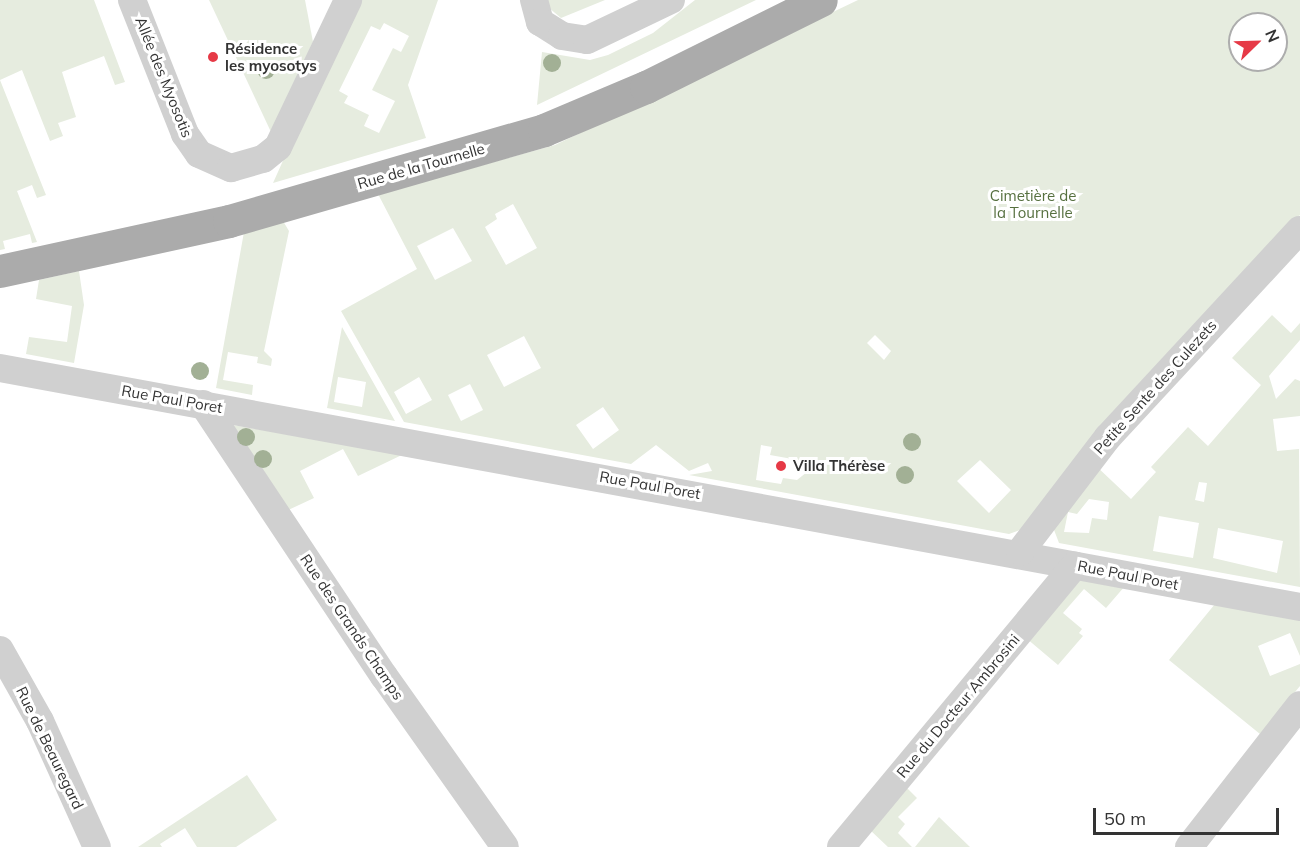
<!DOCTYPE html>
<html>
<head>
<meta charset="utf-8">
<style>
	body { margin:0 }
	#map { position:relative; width:1300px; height:847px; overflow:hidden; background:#fff; font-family:Mulish,sans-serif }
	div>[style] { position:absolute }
	.green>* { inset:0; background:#e6ecdf }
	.minor>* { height:28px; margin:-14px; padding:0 14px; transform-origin:14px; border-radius:14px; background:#d0d0d0 }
	.major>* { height:33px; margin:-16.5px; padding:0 16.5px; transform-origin:16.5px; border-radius:16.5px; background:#ababab }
	.trees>* { width:18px; height:18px; margin:-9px; border-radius:50%; background:#a2b095 }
	.dots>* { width:16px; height:16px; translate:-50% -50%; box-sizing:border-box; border:3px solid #fff; border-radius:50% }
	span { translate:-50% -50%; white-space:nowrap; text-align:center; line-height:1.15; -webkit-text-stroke:6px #fff; paint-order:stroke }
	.poi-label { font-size:15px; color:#333; font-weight:700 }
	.left { translate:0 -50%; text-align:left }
	.street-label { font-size:15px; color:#333 }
	.park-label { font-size:15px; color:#56703f }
	.north { position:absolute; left:1228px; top:12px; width:60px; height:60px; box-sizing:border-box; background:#fff; border:2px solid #adadad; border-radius:50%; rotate:67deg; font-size:16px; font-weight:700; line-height:24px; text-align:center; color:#333 }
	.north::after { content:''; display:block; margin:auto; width:21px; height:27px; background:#e63946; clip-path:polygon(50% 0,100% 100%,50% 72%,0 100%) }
	.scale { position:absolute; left:1093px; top:808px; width:186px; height:27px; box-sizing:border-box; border:3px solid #333; border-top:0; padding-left:8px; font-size:18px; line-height:21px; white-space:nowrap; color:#333; -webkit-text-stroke:4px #fff; paint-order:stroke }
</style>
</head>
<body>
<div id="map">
	<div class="green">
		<div style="clip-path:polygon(0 0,94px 0,125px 82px,115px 85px,104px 56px,62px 72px,76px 117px,58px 123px,63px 136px,50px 141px,22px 70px,0 80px,46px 195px,37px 198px,32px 185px,17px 191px,37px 242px,32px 243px,30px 234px,3px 241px,5px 249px,0 250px)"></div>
		<div style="clip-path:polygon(209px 0,305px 0,313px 42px,271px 132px)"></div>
		<div style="clip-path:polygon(evenodd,355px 0,438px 0,408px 85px,426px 138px,273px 183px,355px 0,384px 23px,409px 36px,401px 52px,393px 48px,372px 90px,395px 101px,379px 133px,364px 126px,369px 115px,344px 103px,348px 96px,339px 91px,371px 26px,380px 30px,384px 23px)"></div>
		<div style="clip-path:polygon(547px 0,605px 0,561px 18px,542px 2px)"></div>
		<div style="clip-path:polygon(695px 0,756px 0,537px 105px,542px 52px,590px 60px,608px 55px,653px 33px)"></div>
		<div style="clip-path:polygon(evenodd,858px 0,1300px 0,1300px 215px,1114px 416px,1025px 528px,1009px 534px,689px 475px,712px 471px,708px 463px,689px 471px,656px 445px,631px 464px,404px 422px,341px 311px,417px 269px,378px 194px,555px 145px,858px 0,1240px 24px,1276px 24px,1276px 60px,1240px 60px,1240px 24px,858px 0,513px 204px,537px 248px,506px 265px,485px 227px,497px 219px,495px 214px,513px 204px,858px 0,453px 228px,472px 261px,435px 280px,417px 246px,453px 228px,858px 0,875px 335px,891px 351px,884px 360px,867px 343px,875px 335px,858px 0,524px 336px,541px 368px,504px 387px,487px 355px,524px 336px,858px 0,419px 377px,432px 400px,406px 414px,394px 392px,419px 377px,858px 0,470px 384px,483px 410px,461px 421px,448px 395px,470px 384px,858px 0,603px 407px,619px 430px,593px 449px,576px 425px,603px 407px,858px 0,761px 445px,772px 447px,770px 455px,798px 460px,807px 472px,797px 480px,783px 478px,781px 484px,756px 480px,761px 445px,858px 0,980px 460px,1011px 490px,989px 513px,957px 481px,980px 460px)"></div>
		<div style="clip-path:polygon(283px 221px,289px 231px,264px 351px,272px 359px,271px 366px,257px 363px,258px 357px,228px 352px,223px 380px,253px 385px,252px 395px,216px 388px,244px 232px)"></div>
		<div style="clip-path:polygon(79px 271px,84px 305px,74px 363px,26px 354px,29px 337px,67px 342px,72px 306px,36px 299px,39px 280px)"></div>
		<div style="clip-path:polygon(evenodd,1272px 315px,1291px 333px,1300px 323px,1300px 340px,1269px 376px,1276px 399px,1295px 379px,1300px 381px,1300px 416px,1273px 419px,1277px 451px,1299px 449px,1300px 587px,1059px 543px,1051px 522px,1094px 464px,1131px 499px,1156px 472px,1151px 467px,1188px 427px,1208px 446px,1261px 385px,1232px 358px,1272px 315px,1199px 482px,1207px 483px,1204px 502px,1195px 500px,1199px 482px,1272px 315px,1089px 499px,1109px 502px,1107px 520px,1092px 518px,1089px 533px,1064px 532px,1068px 512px,1077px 514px,1089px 499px,1272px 315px,1159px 516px,1199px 523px,1193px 558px,1153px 551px,1159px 516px,1272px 315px,1218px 528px,1283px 541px,1277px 573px,1213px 558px,1218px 528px)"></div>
		<div style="clip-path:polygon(evenodd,342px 327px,395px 421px,327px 408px,342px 327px,338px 377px,366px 382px,362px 407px,334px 402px,338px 377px)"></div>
		<div style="clip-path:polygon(233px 425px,406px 453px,358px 476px,343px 449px,300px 471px,314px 498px,284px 512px)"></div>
		<div style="clip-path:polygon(1085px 578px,1125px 586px,1106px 608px,1084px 589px,1063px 613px,1082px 629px,1079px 633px,1083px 636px,1058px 665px,1026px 638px,1074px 582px)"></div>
		<div style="clip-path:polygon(1215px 604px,1300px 620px,1300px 656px,1290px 633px,1258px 646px,1270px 676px,1300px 664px,1300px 686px,1260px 734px,1169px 660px)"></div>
		<div style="clip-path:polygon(247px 775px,277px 820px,236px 847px,197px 847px,185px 828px,160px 844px,162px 847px,138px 847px)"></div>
		<div style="clip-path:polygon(906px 787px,917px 798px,898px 817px,905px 824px,898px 833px,912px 847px,888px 847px,869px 829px)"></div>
		<div style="clip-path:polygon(939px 817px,970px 847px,915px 847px)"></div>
	</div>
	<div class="minor">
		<div style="left:132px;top:0;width:144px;rotate:68.4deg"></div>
		<div style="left:185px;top:134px;width:24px;rotate:55deg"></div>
		<div style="left:199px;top:154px;width:35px;rotate:24deg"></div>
		<div style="left:231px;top:168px;width:33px;rotate:-16deg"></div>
		<div style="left:263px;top:159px;width:19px;rotate:-39deg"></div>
		<div style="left:278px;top:147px;width:163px;rotate:-64.5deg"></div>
		<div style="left:534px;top:0;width:23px;rotate:75deg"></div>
		<div style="left:540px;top:22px;width:26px;rotate:32deg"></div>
		<div style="left:562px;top:36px;width:25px;rotate:9deg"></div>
		<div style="left:587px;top:40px;width:93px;rotate:-25.5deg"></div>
		<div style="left:0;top:368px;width:1322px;rotate:10.42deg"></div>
		<div style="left:203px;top:404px;width:327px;rotate:56.4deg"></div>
		<div style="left:384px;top:676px;width:209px;rotate:54.7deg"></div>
		<div style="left:1020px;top:552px;width:145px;rotate:-52.6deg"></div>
		<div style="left:1108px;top:437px;width:282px;rotate:-47.2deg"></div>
		<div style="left:0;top:650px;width:81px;rotate:60.6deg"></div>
		<div style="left:40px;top:721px;width:138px;rotate:65.7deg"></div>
		<div style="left:841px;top:847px;width:366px;rotate:-50.3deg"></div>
		<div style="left:1189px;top:847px;width:180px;rotate:-52deg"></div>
	</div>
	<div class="major">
		<div style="left:0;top:271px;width:234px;rotate:-12.3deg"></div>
		<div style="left:229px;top:221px;width:328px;rotate:-16.1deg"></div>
		<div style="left:544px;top:130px;width:111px;rotate:-22.9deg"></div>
		<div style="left:646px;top:87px;width:195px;rotate:-26.4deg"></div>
	</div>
	<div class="trees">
		<div style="left:552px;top:63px"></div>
		<div style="left:266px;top:70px"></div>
		<div style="left:200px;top:371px"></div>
		<div style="left:246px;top:437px"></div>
		<div style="left:912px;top:442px"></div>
		<div style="left:263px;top:459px"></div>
		<div style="left:905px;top:475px"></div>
	</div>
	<div class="dots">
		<div style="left:213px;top:57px;background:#e63946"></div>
		<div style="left:781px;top:466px;background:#e63946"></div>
	</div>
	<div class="poi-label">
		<span class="left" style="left:225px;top:57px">Résidence<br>les myosotys</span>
		<span class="left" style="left:793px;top:466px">Villa Thérèse</span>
	</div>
	<div class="street-label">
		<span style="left:164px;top:77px;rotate:68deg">Allée des Myosotis</span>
		<span style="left:421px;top:166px;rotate:-16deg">Rue de la Tournelle</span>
		<span style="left:1155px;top:387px;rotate:-48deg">Petite Sente des Culezets</span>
		<span style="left:172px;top:399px;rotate:10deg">Rue Paul Poret</span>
		<span style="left:650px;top:485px;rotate:10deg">Rue Paul Poret</span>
		<span style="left:1128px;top:575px;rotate:11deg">Rue Paul Poret</span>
		<span style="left:352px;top:627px;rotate:56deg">Rue des Grands Champs</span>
		<span style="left:958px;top:706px;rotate:-50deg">Rue du Docteur Ambrosini</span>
		<span style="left:50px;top:748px;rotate:64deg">Rue de Beauregard</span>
	</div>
	<div class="park-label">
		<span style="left:1033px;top:204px">Cimetière de<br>la Tournelle</span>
	</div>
	<div class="north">N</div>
	<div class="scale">50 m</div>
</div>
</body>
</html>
